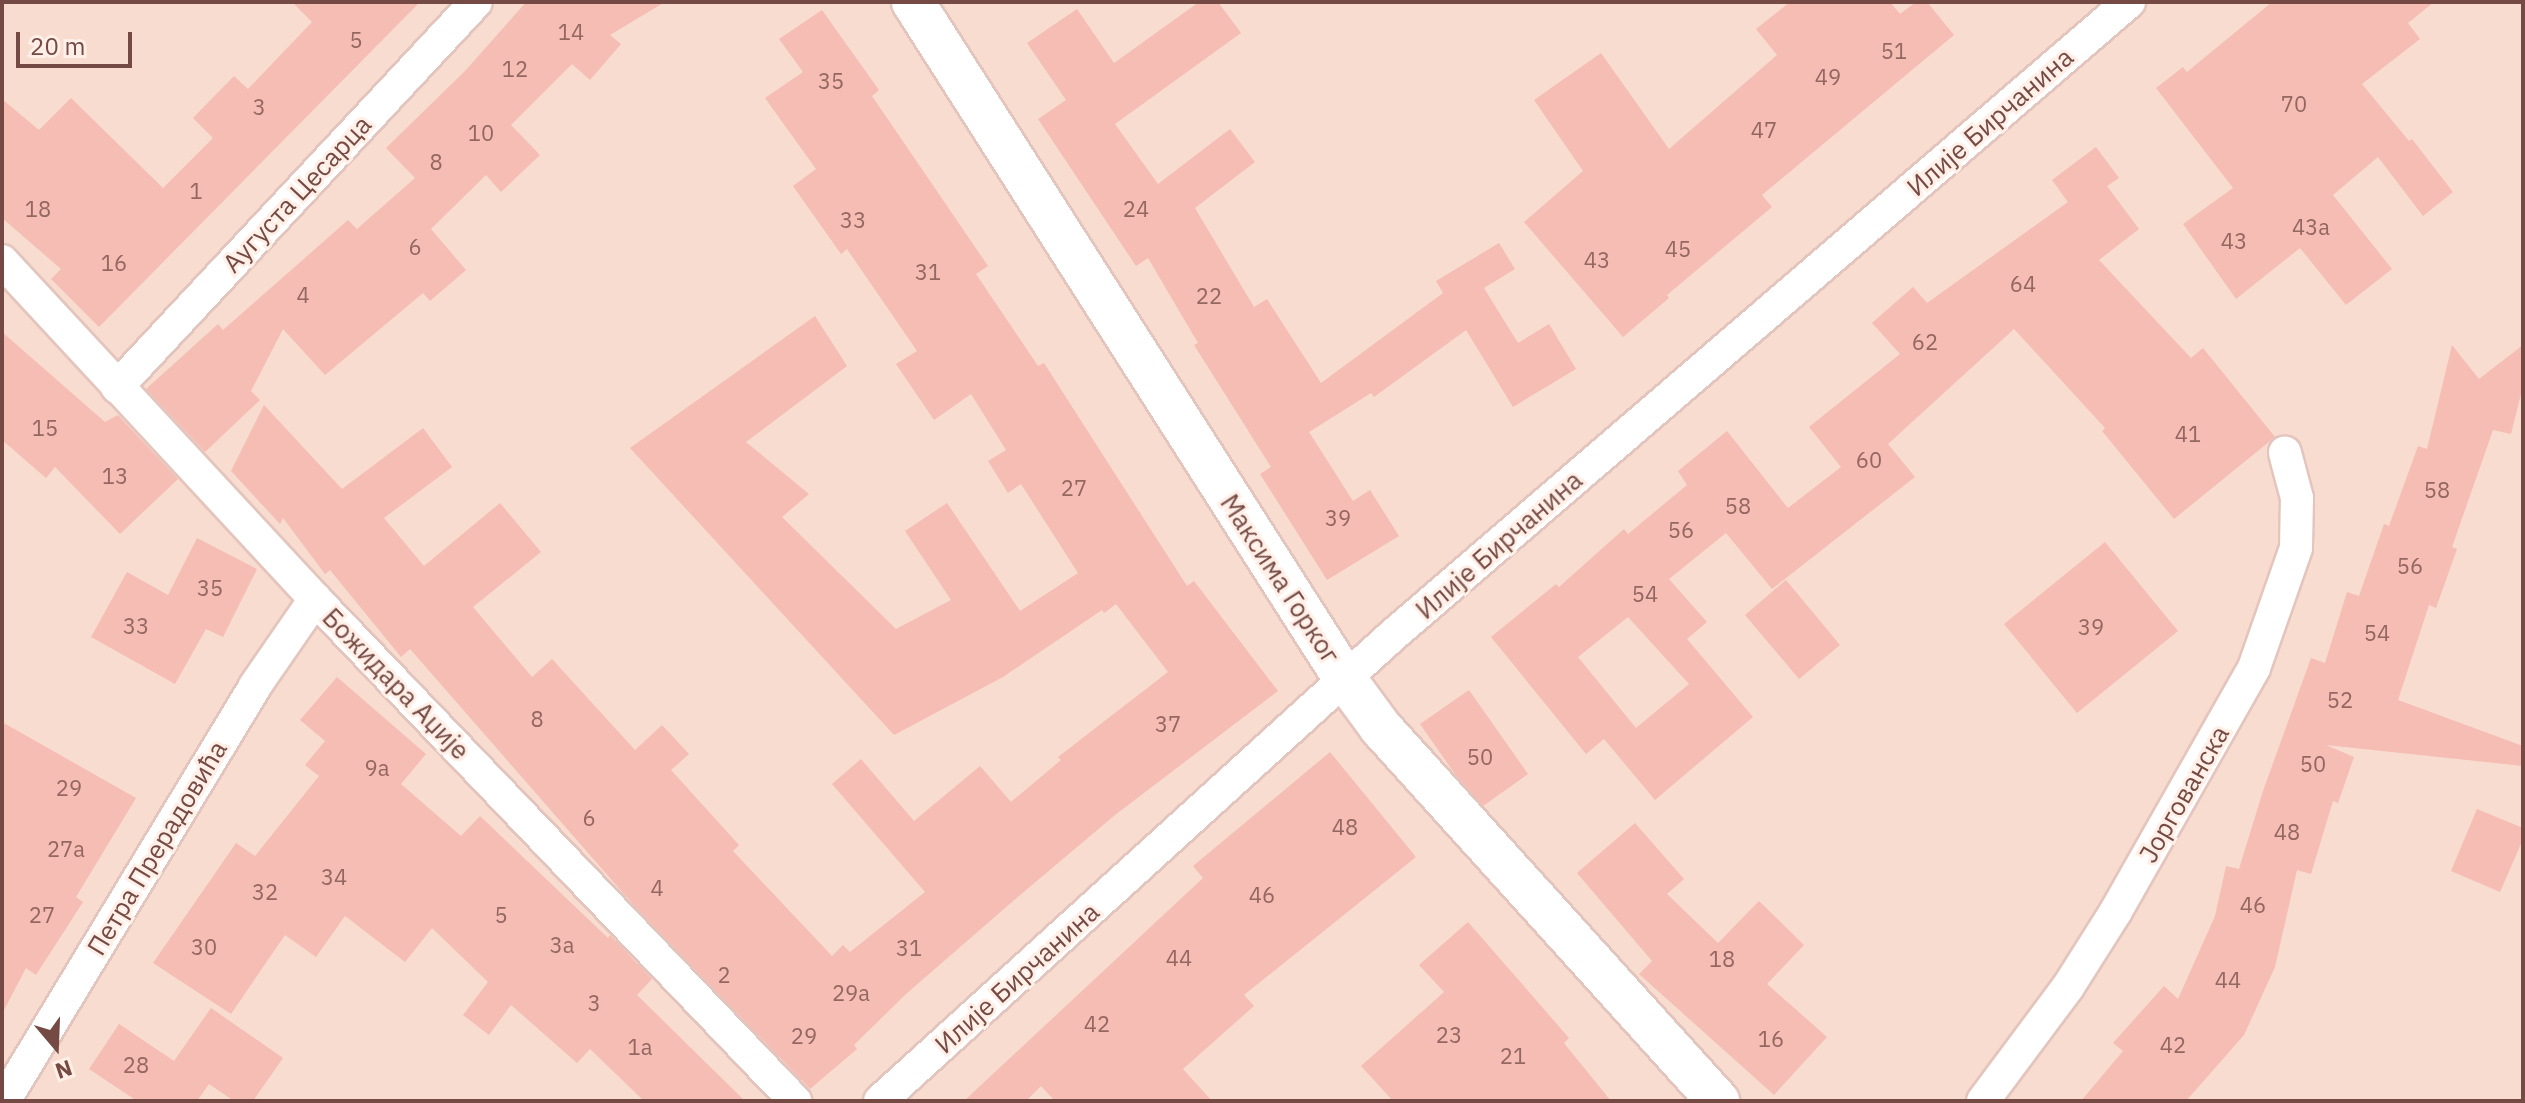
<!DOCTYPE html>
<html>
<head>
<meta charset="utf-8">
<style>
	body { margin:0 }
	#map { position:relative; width:2525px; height:1103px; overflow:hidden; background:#fee9de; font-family:"IBM Plex Sans",sans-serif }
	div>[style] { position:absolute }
	.residential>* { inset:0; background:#f8dccf }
	.building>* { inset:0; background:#f5bdb4 }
	.roads { filter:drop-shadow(2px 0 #e4c5bd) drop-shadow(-2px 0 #e4c5bd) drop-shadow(0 2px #e4c5bd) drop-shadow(0 -2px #e4c5bd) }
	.minor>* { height:32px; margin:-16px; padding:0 16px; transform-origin:16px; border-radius:16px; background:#fff }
	.tertiary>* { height:42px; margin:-21px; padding:0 21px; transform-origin:21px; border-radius:21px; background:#fff }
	span { translate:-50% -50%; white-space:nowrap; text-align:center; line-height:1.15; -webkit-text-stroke:6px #ffefe6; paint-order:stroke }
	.number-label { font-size:22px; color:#956761 }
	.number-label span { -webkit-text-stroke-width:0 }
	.street-label { font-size:26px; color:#754a45 }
	.frame { position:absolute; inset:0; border:4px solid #754a45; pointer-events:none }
	.north { position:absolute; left:16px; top:1007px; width:80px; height:80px; -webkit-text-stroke:6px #ffefe6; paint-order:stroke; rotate:161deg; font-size:22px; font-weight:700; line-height:32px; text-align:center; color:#754a45 }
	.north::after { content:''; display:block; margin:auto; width:28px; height:36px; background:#754a45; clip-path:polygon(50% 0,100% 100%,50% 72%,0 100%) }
	.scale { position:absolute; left:16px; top:32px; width:116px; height:36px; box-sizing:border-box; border:4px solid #754a45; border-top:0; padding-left:10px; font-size:24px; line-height:28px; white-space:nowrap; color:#754a45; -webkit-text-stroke:6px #ffefe6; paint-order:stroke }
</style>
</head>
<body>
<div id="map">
	<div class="residential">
		<div style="clip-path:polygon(2px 2px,2523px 2px,2523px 1101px,2px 1101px)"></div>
	</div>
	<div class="building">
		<div style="clip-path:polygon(292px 2px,420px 2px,99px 327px,51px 279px,61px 269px,2px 218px,2px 99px,39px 130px,71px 98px,163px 188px,213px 138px,193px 118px,234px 76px,248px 89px,312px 22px)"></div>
		<div style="clip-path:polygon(526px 2px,665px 2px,610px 35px,621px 44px,590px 80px,572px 64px,511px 125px,540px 155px,501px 192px,486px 175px,431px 229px,466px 270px,430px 301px,423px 293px,325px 375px,283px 329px,251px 391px,260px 400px,205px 452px,146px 389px,218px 324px,223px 330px,348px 220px,357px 229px,415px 178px,386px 148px,466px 70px)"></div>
		<div style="clip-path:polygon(1199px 2px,1218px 2px,1241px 33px,1115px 124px,1158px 184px,1230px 129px,1255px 162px,1195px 208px,1254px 307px,1267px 299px,1321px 383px,1443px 293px,1436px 281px,1499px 243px,1515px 269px,1484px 288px,1518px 343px,1549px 324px,1576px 369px,1513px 407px,1466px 330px,1374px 397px,1371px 393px,1309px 432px,1353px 501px,1370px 490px,1399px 536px,1327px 580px,1260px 474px,1271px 467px,1194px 345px,1198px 343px,1148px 258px,1136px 266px,1038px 119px,1066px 100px,1027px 43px,1077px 9px,1114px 63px)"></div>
		<div style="clip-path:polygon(1790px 2px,1890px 2px,1900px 14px,1916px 2px,1927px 2px,1954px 35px,1762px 195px,1772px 207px,1667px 295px,1669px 298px,1623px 337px,1524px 222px,1583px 171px,1534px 100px,1601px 53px,1669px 149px,1777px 55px,1756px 29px)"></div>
		<div style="clip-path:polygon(2272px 2px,2434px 2px,2408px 23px,2420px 39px,2362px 84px,2409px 141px,2412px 139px,2453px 192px,2423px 216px,2378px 157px,2333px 195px,2392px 269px,2346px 305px,2300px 248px,2236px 299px,2183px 224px,2233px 188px,2156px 88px,2183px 67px,2187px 72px)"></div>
		<div style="clip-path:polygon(822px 10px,879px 90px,872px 96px,988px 266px,976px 274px,1038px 366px,1044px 363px,1187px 586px,1194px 581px,1278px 691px,1115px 815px,1012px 902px,906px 994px,854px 1045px,857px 1049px,810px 1089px,637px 909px,410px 649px,401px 657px,330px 570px,325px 574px,283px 518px,280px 524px,231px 471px,264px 405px,342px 489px,423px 428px,452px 467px,384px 518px,424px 566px,500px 503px,541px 552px,473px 607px,532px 677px,552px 659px,635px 750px,662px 725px,689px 754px,671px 770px,739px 845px,733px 851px,832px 956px,843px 945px,850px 952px,925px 892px,832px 784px,861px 759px,914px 821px,980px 766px,1011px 802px,1061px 760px,1058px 757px,1168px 672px,1116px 604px,1104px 613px,1102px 610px,1003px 677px,894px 735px,630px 448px,815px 316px,847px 366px,746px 442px,809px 494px,782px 517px,896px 629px,951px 600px,905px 531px,947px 503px,1020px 611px,1078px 573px,1021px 484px,1008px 493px,988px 461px,1006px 450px,971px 394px,934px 420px,896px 364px,917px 351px,847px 249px,841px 254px,793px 186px,816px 169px,765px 98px,803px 72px,779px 39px)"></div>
		<div style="clip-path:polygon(evenodd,2096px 147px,2119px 178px,2107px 186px,2139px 229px,2099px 260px,2191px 358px,2203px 348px,2275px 437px,2174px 519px,2102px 431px,2105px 428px,2014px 329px,1888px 444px,1915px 477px,1772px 589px,1726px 533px,1669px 579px,1707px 622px,1687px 639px,1753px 717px,1655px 800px,1604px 739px,1586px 754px,1491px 637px,1556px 584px,1559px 587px,1624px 529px,1628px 534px,1687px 485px,1678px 471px,1727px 431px,1788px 508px,1841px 467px,1809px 427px,1900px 354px,1872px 323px,1913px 287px,1927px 303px,2068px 202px,2052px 180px,2096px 147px,1628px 617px,1689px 684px,1636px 728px,1578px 657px,1628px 617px)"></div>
		<div style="clip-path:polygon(2px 332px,105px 422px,118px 415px,178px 479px,120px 534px,55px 467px,46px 478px,2px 440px)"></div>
		<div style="clip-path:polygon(2452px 345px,2479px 379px,2523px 345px,2523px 386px,2511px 434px,2493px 430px,2452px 547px,2457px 549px,2436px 608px,2429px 605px,2398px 700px,2523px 746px,2523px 766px,2326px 745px,2354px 757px,2338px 803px,2333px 801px,2311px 874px,2297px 870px,2275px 967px,2244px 1035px,2186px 1101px,2081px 1101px,2123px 1051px,2113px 1043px,2164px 986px,2178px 999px,2215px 916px,2226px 866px,2239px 869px,2263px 791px,2311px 658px,2325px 663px,2347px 592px,2359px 596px,2384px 524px,2389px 526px,2418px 446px,2427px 449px)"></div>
		<div style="clip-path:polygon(197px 538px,257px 569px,223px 637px,206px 629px,175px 684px,91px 637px,127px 572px,168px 595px)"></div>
		<div style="clip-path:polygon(2105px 542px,2178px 631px,2077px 713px,2004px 624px)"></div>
		<div style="clip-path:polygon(1786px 580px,1840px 645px,1799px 679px,1745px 615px)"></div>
		<div style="clip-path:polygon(337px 677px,426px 754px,401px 784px,461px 836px,480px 816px,608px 938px,610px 935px,652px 979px,637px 995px,745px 1101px,644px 1101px,590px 1049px,577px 1063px,511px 1005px,489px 1035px,463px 1015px,488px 982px,432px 928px,405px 962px,345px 916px,316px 957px,285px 935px,231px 1014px,153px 963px,236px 843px,255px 856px,319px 776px,305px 765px,325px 741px,300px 720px)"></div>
		<div style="clip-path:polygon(1469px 690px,1528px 774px,1483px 806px,1457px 777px,1420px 724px)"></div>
		<div style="clip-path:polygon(2px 722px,136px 798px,76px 897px,83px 902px,36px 975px,26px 968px,2px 1014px)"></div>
		<div style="clip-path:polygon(1330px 752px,1416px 857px,1244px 995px,1254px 1006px,1183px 1069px,1212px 1101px,1055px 1101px,1041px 1086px,1026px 1101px,964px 1101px,1203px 878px,1193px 866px)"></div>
		<div style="clip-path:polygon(2477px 809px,2523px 828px,2523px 839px,2500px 892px,2451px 871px)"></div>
		<div style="clip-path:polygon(1635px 823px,1684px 879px,1667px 894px,1718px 943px,1759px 901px,1804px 945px,1767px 984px,1827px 1037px,1774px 1095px,1639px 974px,1652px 961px,1577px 873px)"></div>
		<div style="clip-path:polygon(1468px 922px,1569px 1038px,1564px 1043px,1611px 1101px,1393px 1101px,1361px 1066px,1444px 992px,1419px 965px)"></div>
		<div style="clip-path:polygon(211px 1008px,283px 1058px,253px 1101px,234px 1101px,209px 1084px,197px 1101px,137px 1101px,89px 1069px,119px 1024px,174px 1061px)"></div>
	</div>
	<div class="roads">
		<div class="minor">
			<div style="left:2px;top:261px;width:461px;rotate:47.2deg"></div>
			<div style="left:315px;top:599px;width:695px;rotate:46.28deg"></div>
			<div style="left:117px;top:387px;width:526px;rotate:-47deg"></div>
			<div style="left:4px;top:1101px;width:485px;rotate:-58.8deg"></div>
			<div style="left:255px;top:686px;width:106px;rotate:-55.4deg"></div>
			<div style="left:880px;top:1101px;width:693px;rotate:-42.25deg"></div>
			<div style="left:1393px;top:635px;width:971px;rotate:-40.7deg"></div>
			<div style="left:1983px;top:1101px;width:142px;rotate:-53.3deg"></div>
			<div style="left:2068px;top:987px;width:90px;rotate:-57.7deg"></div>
			<div style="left:2116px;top:911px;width:279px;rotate:-60.4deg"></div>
			<div style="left:2254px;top:668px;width:127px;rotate:-70.7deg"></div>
			<div style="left:2296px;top:548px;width:50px;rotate:-88.9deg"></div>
			<div style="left:2297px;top:498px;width:47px;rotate:-104.9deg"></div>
		</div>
		<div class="tertiary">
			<div style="left:913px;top:2px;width:803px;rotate:57.46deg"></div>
			<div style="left:1345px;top:679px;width:61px;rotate:53.7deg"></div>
			<div style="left:1381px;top:728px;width:503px;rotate:47.9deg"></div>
		</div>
	</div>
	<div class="number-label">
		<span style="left:571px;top:32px">14</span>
		<span style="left:356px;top:40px">5</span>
		<span style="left:1894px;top:51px">51</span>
		<span style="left:515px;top:69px">12</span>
		<span style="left:1828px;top:77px">49</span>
		<span style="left:831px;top:81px">35</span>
		<span style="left:2294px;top:104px">70</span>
		<span style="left:259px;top:107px">3</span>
		<span style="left:1764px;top:130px">47</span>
		<span style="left:481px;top:133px">10</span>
		<span style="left:436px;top:162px">8</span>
		<span style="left:196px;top:191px">1</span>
		<span style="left:38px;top:209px">18</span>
		<span style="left:1136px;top:209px">24</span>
		<span style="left:853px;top:220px">33</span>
		<span style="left:2311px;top:227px">43a</span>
		<span style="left:2234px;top:241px">43</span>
		<span style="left:415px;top:247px">6</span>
		<span style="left:1678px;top:249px">45</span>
		<span style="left:1597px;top:260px">43</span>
		<span style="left:114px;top:263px">16</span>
		<span style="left:928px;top:272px">31</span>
		<span style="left:2023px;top:284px">64</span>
		<span style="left:303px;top:295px">4</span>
		<span style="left:1209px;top:296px">22</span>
		<span style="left:1925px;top:342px">62</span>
		<span style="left:45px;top:428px">15</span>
		<span style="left:2188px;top:434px">41</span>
		<span style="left:1869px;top:460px">60</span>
		<span style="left:115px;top:476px">13</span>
		<span style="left:1074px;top:488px">27</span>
		<span style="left:2437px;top:490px">58</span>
		<span style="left:1738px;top:506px">58</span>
		<span style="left:1338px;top:518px">39</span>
		<span style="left:1681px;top:530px">56</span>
		<span style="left:2410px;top:566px">56</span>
		<span style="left:210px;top:588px">35</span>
		<span style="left:1645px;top:594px">54</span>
		<span style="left:136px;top:626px">33</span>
		<span style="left:2091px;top:627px">39</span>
		<span style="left:2377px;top:633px">54</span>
		<span style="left:2340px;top:700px">52</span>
		<span style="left:537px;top:719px">8</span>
		<span style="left:1168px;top:724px">37</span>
		<span style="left:1480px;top:757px">50</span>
		<span style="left:2313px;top:764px">50</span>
		<span style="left:377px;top:768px">9a</span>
		<span style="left:69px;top:788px">29</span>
		<span style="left:589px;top:818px">6</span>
		<span style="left:1345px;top:827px">48</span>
		<span style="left:2287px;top:832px">48</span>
		<span style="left:66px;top:849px">27a</span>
		<span style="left:334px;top:877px">34</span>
		<span style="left:657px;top:888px">4</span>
		<span style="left:265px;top:892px">32</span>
		<span style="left:1262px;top:895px">46</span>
		<span style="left:2253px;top:905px">46</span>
		<span style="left:42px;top:915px">27</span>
		<span style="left:501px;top:915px">5</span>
		<span style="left:562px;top:945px">3a</span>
		<span style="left:204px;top:947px">30</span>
		<span style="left:909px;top:948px">31</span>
		<span style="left:1179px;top:958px">44</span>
		<span style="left:1722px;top:959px">18</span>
		<span style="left:724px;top:975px">2</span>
		<span style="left:2228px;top:980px">44</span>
		<span style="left:851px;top:993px">29a</span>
		<span style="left:594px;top:1003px">3</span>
		<span style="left:1097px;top:1024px">42</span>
		<span style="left:1449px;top:1035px">23</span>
		<span style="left:804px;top:1036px">29</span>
		<span style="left:1771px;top:1039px">16</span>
		<span style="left:2173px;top:1045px">42</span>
		<span style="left:640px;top:1047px">1a</span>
		<span style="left:1513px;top:1056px">21</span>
		<span style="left:136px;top:1065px">28</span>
	</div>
	<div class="street-label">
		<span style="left:1990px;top:122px;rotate:-41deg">Илије Бирчанина</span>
		<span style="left:297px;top:194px;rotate:-47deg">Аугуста Цесарца</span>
		<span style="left:1499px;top:545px;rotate:-41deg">Илије Бирчанина</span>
		<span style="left:1280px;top:579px;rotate:57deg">Максима Горког</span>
		<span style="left:396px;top:684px;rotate:46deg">Божидара Аџије</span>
		<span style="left:2184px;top:794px;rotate:-60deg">Јоргованска</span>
		<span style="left:157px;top:848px;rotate:-59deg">Петра Прерадовића</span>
		<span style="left:1017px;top:978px;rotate:-42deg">Илије Бирчанина</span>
	</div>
	<div class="frame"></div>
	<div class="north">N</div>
	<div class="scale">20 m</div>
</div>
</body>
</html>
